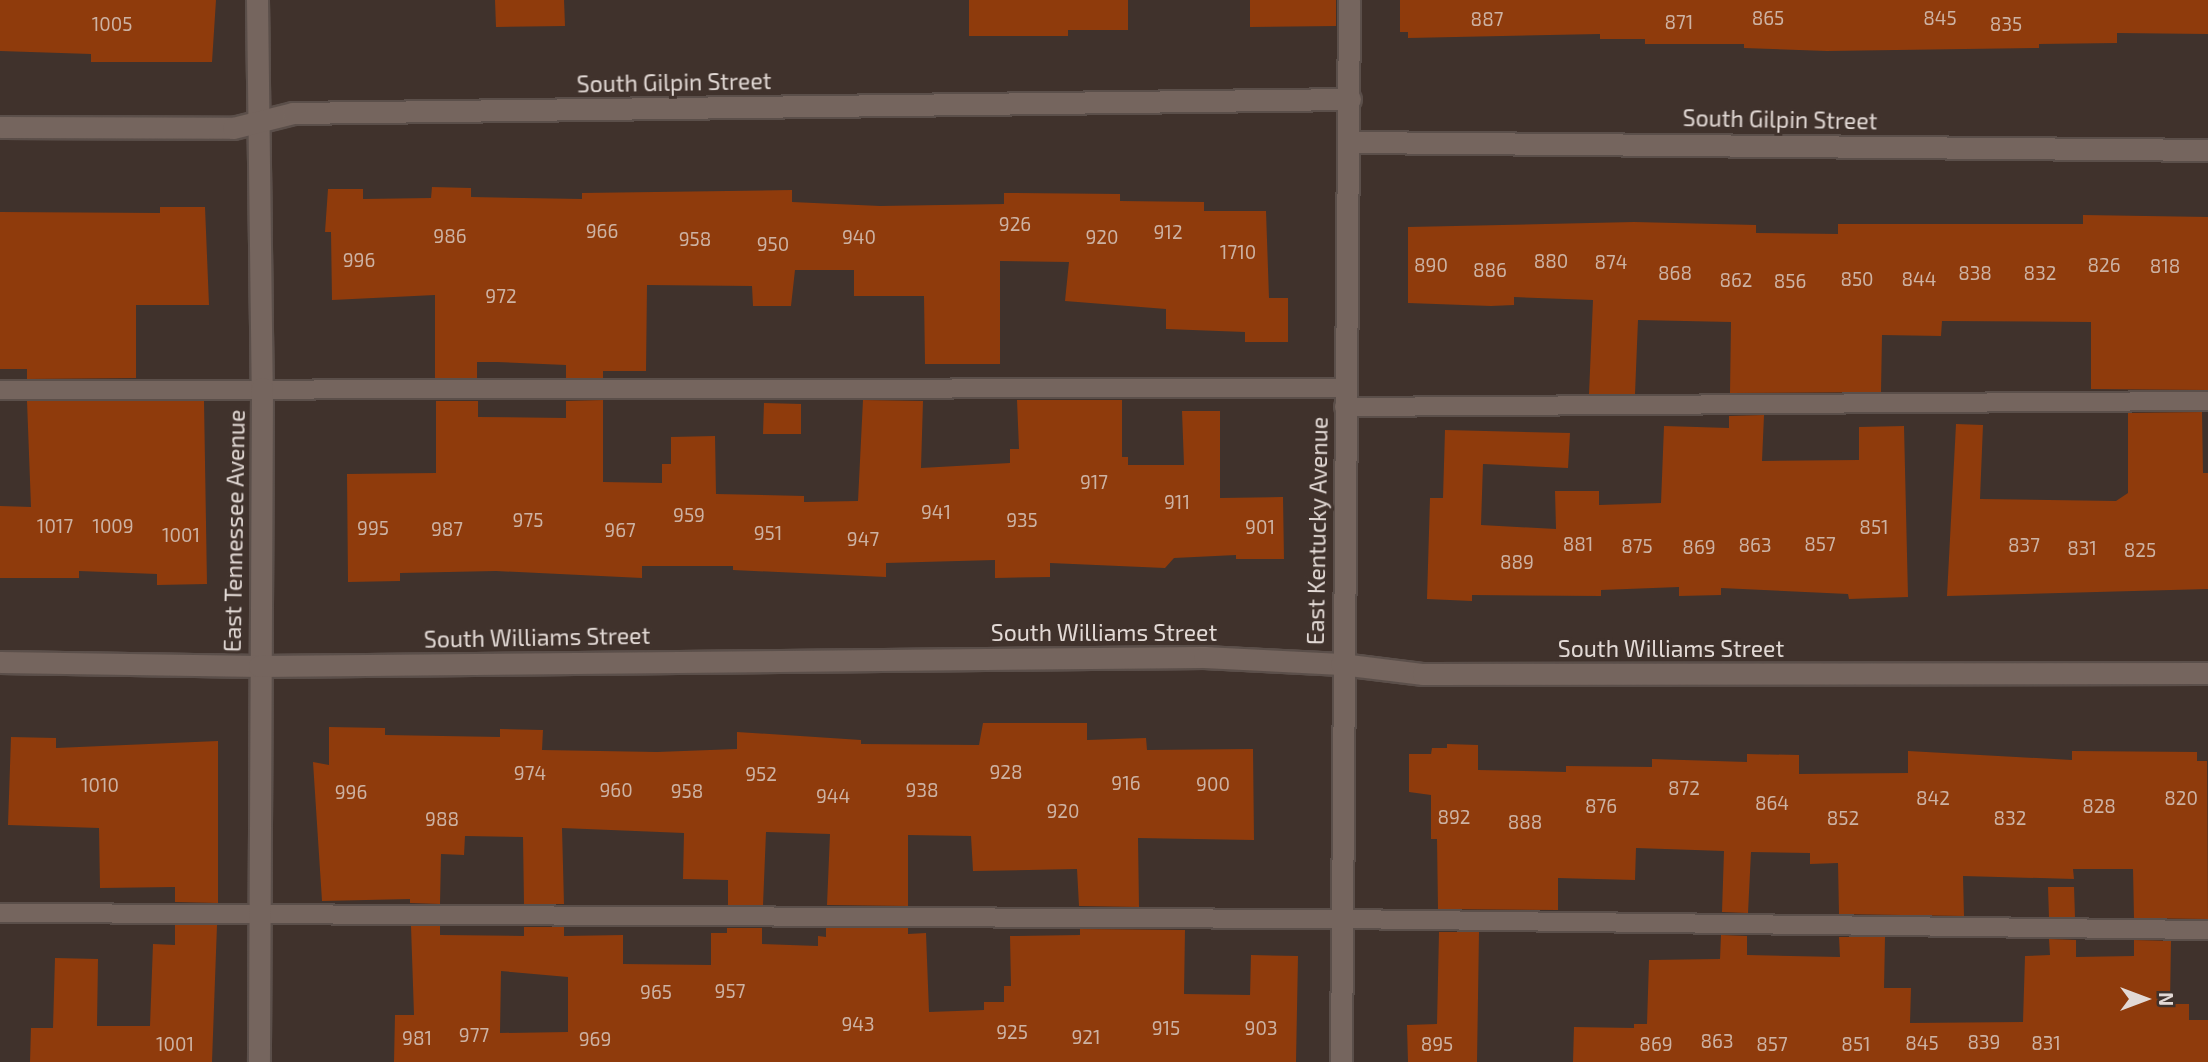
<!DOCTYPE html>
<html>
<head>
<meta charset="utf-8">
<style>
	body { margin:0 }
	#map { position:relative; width:2208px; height:1062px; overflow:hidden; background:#40322c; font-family:"Exo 2",sans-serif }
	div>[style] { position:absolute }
	.building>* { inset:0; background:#8f3b0c }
	.roads { filter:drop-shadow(2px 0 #5b4f4a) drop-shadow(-2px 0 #5b4f4a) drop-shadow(0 2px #5b4f4a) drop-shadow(0 -2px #5b4f4a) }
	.lane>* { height:18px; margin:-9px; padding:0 9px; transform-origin:9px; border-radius:9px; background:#75655e }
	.street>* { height:21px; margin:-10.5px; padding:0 10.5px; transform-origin:10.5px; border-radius:10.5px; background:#75655e }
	span { translate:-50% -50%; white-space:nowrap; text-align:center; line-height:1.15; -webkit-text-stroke:6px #40322c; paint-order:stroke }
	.number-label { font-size:19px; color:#cdb2a3 }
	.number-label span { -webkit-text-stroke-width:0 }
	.street-label { font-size:23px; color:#e2d9d5 }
	.north { position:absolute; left:2110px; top:964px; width:70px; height:70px; -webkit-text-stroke:5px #40322c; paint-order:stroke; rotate:90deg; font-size:19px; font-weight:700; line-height:28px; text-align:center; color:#e2d9d5 }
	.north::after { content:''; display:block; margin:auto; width:24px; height:32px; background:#e2d9d5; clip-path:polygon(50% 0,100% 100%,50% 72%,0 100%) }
</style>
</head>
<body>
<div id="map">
	<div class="building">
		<div style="clip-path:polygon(0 0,216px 0,212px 62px,91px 62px,91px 54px,0 51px)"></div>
		<div style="clip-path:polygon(495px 0,564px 0,565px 26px,496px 27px)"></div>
		<div style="clip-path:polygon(969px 0,1128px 0,1128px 30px,1068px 30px,1068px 36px,969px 36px)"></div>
		<div style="clip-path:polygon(1250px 0,1336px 0,1336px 26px,1250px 27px)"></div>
		<div style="clip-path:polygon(1400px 0,2208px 0,2208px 34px,2117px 33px,2117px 43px,2039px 44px,2039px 48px,1827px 51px,1744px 48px,1744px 44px,1645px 44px,1645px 39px,1600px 39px,1600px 34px,1408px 38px,1408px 32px,1400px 32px)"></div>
		<div style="clip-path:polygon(432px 187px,471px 188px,471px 197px,582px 199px,582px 193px,792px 190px,792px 202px,880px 206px,1004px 204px,1004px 193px,1120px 194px,1120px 201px,1204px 202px,1204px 211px,1266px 211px,1269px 298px,1288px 298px,1288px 342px,1245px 342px,1245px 332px,1166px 329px,1166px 309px,1065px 301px,1069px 262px,1000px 261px,1000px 364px,925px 364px,924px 296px,854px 296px,854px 270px,795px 270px,791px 306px,753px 306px,752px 286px,647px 285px,646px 371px,603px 371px,603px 378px,566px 378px,566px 365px,497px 362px,477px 362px,477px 378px,435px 378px,435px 295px,332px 300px,331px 232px,325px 232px,328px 189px,363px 189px,363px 199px,431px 198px)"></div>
		<div style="clip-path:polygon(160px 207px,205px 207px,209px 305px,136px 305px,136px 378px,27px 379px,27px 369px,0 369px,0 212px,160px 213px)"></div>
		<div style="clip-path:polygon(2083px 215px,2208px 217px,2208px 390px,2091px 389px,2091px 322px,1942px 321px,1941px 336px,1882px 335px,1881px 392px,1730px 393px,1731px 322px,1638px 320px,1635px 394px,1589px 394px,1593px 300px,1514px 297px,1514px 305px,1491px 306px,1408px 303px,1408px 227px,1634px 222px,1756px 225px,1756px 233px,1838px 234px,1838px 224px,2083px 224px)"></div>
		<div style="clip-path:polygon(603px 400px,603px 482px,662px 483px,662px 464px,671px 464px,671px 437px,715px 436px,716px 494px,804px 496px,804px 502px,858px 501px,863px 400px,923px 401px,921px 468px,1010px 463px,1010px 449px,1019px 449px,1017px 400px,1122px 400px,1122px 457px,1128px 457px,1128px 465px,1184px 465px,1182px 411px,1220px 411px,1220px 498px,1283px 497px,1284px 559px,1236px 559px,1236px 555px,1174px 558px,1165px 568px,1050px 563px,1050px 577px,995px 578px,995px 560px,886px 563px,886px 577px,733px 570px,733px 566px,642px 566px,642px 578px,496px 571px,400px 573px,400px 581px,348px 582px,347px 474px,436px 473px,436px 401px,478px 401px,478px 417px,566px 418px,566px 401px)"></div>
		<div style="clip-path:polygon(27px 401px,204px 401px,207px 584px,157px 585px,157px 574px,79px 571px,79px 578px,0 578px,0 506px,31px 507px)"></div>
		<div style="clip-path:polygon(764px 403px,801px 404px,801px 434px,763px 434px)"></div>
		<div style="clip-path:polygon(2202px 412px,2203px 473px,2208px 473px,2208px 589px,1947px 596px,1956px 424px,1983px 425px,1980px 499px,2116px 501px,2128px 493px,2128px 413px)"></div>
		<div style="clip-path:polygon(1764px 415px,1762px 461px,1859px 460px,1859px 427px,1904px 426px,1908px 597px,1849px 599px,1848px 594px,1721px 588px,1721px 595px,1679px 596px,1679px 587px,1601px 590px,1601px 596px,1472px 595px,1472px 601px,1427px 599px,1430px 498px,1443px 498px,1445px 430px,1570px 433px,1568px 468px,1483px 464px,1481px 525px,1556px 529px,1555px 491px,1599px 491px,1599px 505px,1661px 503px,1664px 426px,1729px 428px,1729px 416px)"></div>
		<div style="clip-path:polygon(983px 723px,1087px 723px,1087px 740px,1146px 738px,1147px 750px,1253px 749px,1254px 840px,1138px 838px,1139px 907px,1079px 906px,1077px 869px,973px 871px,971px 836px,908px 835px,908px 906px,827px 905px,830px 834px,766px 832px,763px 905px,728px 905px,728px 880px,683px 879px,684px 833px,562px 828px,564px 904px,524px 904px,523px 837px,465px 836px,464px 855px,441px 854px,440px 904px,410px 903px,410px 899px,322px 901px,313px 762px,329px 765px,329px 727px,385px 728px,385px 735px,500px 737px,500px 729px,543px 730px,542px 750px,657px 752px,737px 749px,737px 732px,861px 740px,861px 744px,979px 745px)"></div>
		<div style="clip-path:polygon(11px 737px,56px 738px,56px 748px,218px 741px,218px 903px,175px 902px,175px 887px,100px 888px,99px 828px,8px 825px)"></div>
		<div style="clip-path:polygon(1447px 744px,1478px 745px,1478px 770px,1566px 772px,1566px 766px,1652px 767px,1652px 759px,1747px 762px,1747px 754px,1799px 755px,1799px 774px,1908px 773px,1908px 751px,2072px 760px,2072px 751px,2197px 752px,2197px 761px,2207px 761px,2208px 919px,2134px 918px,2133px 869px,2073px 869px,2074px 879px,1963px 876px,1964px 916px,1839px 914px,1838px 863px,1810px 864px,1810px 853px,1751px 852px,1748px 913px,1722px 912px,1724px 851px,1636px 848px,1635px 880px,1558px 878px,1558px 910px,1438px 909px,1437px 839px,1431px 839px,1431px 795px,1409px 792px,1409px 754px,1431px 754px,1432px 748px,1447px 748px)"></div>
		<div style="clip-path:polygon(2048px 887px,2074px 887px,2075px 917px,2049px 917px)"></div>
		<div style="clip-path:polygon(175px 925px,217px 925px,212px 1062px,30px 1062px,31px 1028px,53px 1028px,55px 958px,98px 959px,97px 1026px,150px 1026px,153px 944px,175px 945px)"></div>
		<div style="clip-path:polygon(evenodd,411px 926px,440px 926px,440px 935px,524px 936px,524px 927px,564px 927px,564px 936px,623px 935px,623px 964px,711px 965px,711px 933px,727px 933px,727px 928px,762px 928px,762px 944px,818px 946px,818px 936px,826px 937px,826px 928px,908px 928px,908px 934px,926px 933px,929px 1012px,984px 1010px,984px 1002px,1004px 1002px,1004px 986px,1011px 986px,1010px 936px,1080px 935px,1080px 929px,1185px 930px,1184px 994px,1250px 995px,1251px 955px,1298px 956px,1296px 1062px,394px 1062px,395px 1015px,414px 1015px,411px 926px,501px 971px,568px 977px,568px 1032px,500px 1033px,501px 971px)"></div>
		<div style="clip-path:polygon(1479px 932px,1477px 1062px,1408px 1062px,1407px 1025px,1437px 1024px,1439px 932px)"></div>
		<div style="clip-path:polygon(1721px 935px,1747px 936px,1747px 955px,1840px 957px,1839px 937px,1885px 937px,1884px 988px,1911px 988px,1910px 1023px,2023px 1022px,2025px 956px,2050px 955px,2049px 939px,2076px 940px,2076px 957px,2134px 956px,2134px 940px,2171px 941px,2170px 1004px,2189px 1004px,2189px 1020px,2208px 1020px,2208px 1062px,1573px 1062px,1574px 1027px,1634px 1028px,1634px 1024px,1647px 1024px,1649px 960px,1720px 959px)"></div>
	</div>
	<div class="roads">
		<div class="lane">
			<div style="left:0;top:390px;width:1347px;rotate:-0.09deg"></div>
			<div style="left:1344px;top:407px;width:864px;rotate:-0.4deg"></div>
			<div style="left:0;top:913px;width:1341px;rotate:0.26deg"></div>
			<div style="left:1341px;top:919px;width:867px;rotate:0.73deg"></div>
		</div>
		<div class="street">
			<div style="left:257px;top:0;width:388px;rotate:89.3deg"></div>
			<div style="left:262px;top:388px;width:674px;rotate:90.26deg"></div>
			<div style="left:0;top:127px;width:233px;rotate:0.2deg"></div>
			<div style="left:233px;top:128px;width:62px;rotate:-14deg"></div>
			<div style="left:293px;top:113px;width:1057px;rotate:-0.76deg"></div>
			<div style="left:1351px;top:142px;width:857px;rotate:0.53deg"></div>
			<div style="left:0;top:662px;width:259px;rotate:0.9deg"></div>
			<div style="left:259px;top:666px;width:945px;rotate:-0.55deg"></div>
			<div style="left:1204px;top:657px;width:137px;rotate:2.9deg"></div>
			<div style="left:1341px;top:664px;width:83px;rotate:7deg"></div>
			<div style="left:1423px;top:674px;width:785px;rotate:-0.07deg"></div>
			<div style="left:1341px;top:1062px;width:1062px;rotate:-89.57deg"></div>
		</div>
	</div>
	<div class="number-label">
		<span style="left:1768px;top:18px">865</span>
		<span style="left:1940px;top:18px">845</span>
		<span style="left:1487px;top:19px">887</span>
		<span style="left:1679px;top:22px">871</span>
		<span style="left:112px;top:24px">1005</span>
		<span style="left:2006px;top:24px">835</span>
		<span style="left:1015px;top:224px">926</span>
		<span style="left:602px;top:231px">966</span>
		<span style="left:1168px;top:232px">912</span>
		<span style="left:450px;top:236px">986</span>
		<span style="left:859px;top:237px">940</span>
		<span style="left:1102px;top:237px">920</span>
		<span style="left:695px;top:239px">958</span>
		<span style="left:773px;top:244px">950</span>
		<span style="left:1238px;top:252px">1710</span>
		<span style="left:359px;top:260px">996</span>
		<span style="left:1551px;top:261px">880</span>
		<span style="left:1611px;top:262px">874</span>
		<span style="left:1431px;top:265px">890</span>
		<span style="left:2104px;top:265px">826</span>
		<span style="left:2165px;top:266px">818</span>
		<span style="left:1490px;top:270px">886</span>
		<span style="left:1675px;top:273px">868</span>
		<span style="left:1975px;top:273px">838</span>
		<span style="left:2040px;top:273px">832</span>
		<span style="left:1857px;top:279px">850</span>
		<span style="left:1919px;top:279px">844</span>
		<span style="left:1736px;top:280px">862</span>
		<span style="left:1790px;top:281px">856</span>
		<span style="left:501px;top:296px">972</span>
		<span style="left:1094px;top:482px">917</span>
		<span style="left:1177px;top:502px">911</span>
		<span style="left:936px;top:512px">941</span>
		<span style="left:689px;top:515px">959</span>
		<span style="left:528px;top:520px">975</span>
		<span style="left:1022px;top:520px">935</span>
		<span style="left:55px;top:526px">1017</span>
		<span style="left:113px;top:526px">1009</span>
		<span style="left:1260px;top:527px">901</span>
		<span style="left:1874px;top:527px">851</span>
		<span style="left:373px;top:528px">995</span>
		<span style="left:447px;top:529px">987</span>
		<span style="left:620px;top:530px">967</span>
		<span style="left:768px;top:533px">951</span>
		<span style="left:181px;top:535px">1001</span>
		<span style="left:863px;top:539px">947</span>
		<span style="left:1578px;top:544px">881</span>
		<span style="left:1820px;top:544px">857</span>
		<span style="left:1755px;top:545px">863</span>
		<span style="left:2024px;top:545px">837</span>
		<span style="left:1637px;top:546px">875</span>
		<span style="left:1699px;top:547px">869</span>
		<span style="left:2082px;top:548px">831</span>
		<span style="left:2140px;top:550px">825</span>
		<span style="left:1517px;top:562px">889</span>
		<span style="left:1006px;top:772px">928</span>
		<span style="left:530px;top:773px">974</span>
		<span style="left:761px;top:774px">952</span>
		<span style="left:1126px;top:783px">916</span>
		<span style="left:1213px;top:784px">900</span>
		<span style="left:100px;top:785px">1010</span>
		<span style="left:1684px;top:788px">872</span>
		<span style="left:616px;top:790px">960</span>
		<span style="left:922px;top:790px">938</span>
		<span style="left:687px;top:791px">958</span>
		<span style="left:351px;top:792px">996</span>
		<span style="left:833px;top:796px">944</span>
		<span style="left:1933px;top:798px">842</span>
		<span style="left:2181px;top:798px">820</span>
		<span style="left:1772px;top:803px">864</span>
		<span style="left:1601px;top:806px">876</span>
		<span style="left:2099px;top:806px">828</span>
		<span style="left:1063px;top:811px">920</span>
		<span style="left:1454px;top:817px">892</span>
		<span style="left:1843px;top:818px">852</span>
		<span style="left:2010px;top:818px">832</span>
		<span style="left:442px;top:819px">988</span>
		<span style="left:1525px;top:822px">888</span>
		<span style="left:730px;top:991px">957</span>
		<span style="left:656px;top:992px">965</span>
		<span style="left:858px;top:1024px">943</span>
		<span style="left:1166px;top:1028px">915</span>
		<span style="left:1261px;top:1028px">903</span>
		<span style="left:1012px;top:1032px">925</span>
		<span style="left:474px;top:1035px">977</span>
		<span style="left:1086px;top:1037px">921</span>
		<span style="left:417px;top:1038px">981</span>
		<span style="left:595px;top:1039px">969</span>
		<span style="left:1717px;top:1041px">863</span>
		<span style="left:1984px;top:1042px">839</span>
		<span style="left:1922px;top:1043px">845</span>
		<span style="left:2046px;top:1043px">831</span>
		<span style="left:175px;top:1044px">1001</span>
		<span style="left:1437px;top:1044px">895</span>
		<span style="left:1656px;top:1044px">869</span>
		<span style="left:1772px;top:1044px">857</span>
		<span style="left:1856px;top:1044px">851</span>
	</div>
	<div class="street-label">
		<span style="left:674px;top:82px;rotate:-1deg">South Gilpin Street</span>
		<span style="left:1780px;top:119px;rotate:1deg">South Gilpin Street</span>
		<span style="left:234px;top:531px;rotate:-89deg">East Tennessee Avenue</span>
		<span style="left:1317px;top:531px;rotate:-89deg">East Kentucky Avenue</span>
		<span style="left:1104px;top:632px">South Williams Street</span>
		<span style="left:537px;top:637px;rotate:-1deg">South Williams Street</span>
		<span style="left:1671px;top:648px">South Williams Street</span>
	</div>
	<div class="north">N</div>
</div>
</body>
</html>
